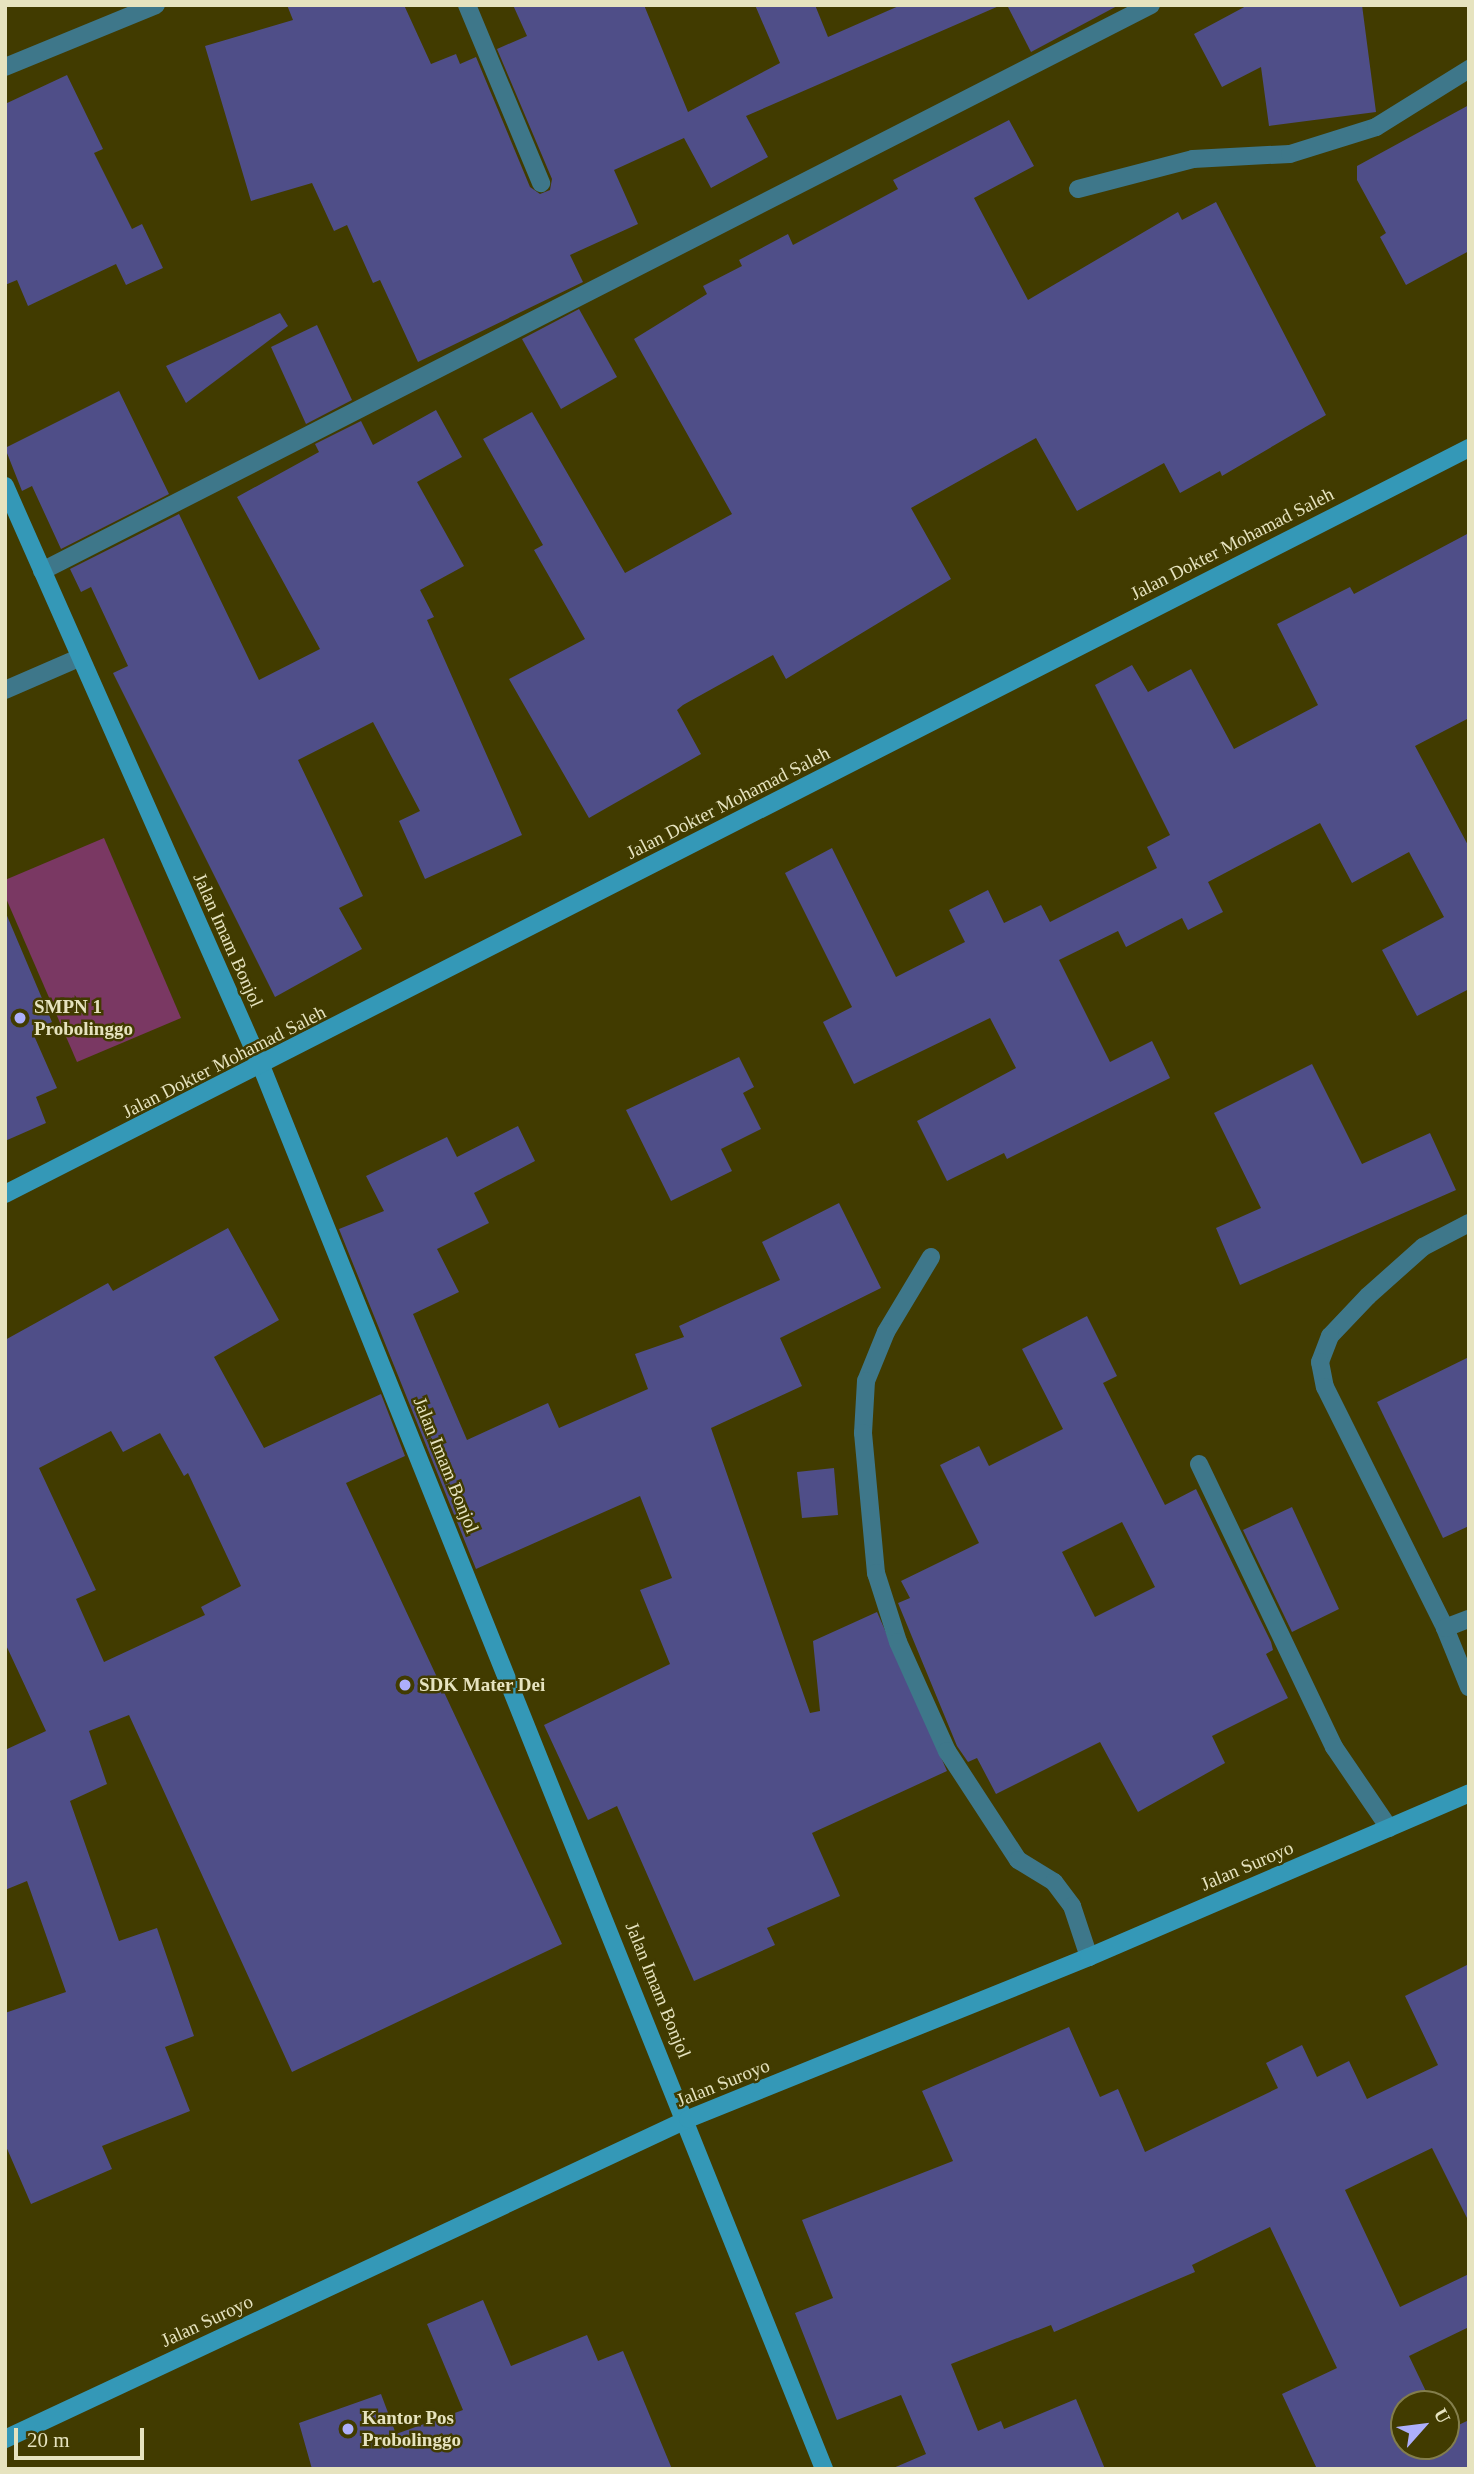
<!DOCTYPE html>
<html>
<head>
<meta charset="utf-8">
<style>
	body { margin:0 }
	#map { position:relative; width:1474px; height:2474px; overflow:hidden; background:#413b00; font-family:Georgia,serif }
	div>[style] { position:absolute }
	.green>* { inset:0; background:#7a3863 }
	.building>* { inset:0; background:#4f4e88 }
	.lane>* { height:18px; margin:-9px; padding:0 9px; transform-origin:9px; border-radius:9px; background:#3e778a }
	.street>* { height:18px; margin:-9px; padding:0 9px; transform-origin:9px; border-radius:9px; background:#3e778a }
	.secondary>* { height:18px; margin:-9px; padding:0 9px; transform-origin:9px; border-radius:9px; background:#3498b7 }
	.dots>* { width:19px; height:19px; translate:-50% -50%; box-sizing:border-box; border:4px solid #413b00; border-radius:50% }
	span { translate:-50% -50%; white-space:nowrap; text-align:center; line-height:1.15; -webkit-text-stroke:5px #413b00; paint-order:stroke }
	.street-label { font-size:19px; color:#e6e3bf }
	.poi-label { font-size:19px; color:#e6e3bf; font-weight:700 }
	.left { translate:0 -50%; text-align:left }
	.frame { position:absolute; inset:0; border:7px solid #e6e3bf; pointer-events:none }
	.north { position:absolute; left:1390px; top:2390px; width:70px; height:70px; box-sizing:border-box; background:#413b00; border:2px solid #837e4c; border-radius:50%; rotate:62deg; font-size:19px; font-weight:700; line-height:28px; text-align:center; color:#e6e3bf }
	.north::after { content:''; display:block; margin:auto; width:24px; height:32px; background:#adaffb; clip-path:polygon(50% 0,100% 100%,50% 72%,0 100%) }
	.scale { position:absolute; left:14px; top:2428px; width:130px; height:32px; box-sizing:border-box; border:4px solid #e6e3bf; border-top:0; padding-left:9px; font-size:21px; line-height:24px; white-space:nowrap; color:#e6e3bf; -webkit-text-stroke:5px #413b00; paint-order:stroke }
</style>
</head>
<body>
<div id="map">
	<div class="green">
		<div style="clip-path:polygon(104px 838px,181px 1018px,77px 1062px,5px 896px,5px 880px)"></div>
	</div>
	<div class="building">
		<div style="clip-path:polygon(287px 5px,404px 5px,431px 64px,456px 54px,460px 64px,476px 57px,530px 187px,540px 194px,550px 190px,552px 179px,497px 49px,527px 36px,513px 5px,644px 5px,688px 112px,780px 63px,755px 5px,815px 5px,828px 37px,901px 5px,999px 6px,746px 116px,768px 157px,711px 188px,684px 138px,614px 170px,638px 224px,570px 255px,583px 282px,418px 362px,380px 280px,373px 283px,347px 225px,334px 231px,312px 183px,251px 201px,205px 46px,293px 20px)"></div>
		<div style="clip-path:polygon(1007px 5px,1119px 5px,1031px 52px)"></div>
		<div style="clip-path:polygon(1248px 5px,1362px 5px,1376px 112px,1269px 126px,1261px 67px,1222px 87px,1194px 34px)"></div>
		<div style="clip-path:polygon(67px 75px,103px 149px,94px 153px,132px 229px,142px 224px,163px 268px,126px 285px,116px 264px,28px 306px,17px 280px,5px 285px,5px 104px)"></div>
		<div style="clip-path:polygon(1469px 105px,1469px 251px,1406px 285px,1380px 237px,1386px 233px,1357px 180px,1357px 166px)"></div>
		<div style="clip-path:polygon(1009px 120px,1034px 166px,974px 198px,1028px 300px,1178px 212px,1182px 220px,1216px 202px,1326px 415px,1222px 476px,1220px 471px,1180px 493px,1164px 463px,1077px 511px,1036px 438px,911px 508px,951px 579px,786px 679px,773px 655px,683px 705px,677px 710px,701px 754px,589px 818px,509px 679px,585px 639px,534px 550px,543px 545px,483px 439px,532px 412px,625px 573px,732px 514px,634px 339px,707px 294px,703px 286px,742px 266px,739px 260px,788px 234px,793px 245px,898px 189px,893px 180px)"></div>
		<div style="clip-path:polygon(579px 309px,617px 377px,561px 409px,522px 339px)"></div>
		<div style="clip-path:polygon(280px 313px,288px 326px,186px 403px,166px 366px)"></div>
		<div style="clip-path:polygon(317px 325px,352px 400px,306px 424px,271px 347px)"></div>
		<div style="clip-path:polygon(119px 391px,169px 494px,61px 549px,32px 486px,22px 491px,5px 448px)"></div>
		<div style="clip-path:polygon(436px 410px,462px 457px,417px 482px,464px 566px,420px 590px,434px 617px,427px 620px,522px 835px,425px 879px,399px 821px,420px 811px,373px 722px,298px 760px,363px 896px,339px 908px,362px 949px,275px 997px,113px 673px,128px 666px,91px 587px,81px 592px,70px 569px,179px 514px,259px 680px,320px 649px,237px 497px,319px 452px,315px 444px,361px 421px,373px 445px)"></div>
		<div style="clip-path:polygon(1469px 533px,1469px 718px,1415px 746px,1469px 847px,1469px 989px,1417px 1016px,1382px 950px,1444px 917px,1409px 852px,1352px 883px,1320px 823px,1208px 882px,1223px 912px,1188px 930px,1182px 918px,1126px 947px,1118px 931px,1059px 960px,1110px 1062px,1152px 1041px,1170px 1078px,1007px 1159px,1004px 1153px,947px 1181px,917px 1121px,1016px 1068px,990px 1018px,854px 1084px,823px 1022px,852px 1007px,785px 873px,832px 848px,896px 977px,965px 942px,949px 910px,988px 890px,1004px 923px,1041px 905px,1050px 922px,1157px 868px,1147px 847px,1170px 835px,1095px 685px,1132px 665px,1148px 692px,1191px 669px,1234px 749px,1318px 705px,1277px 624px,1350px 587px,1354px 594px)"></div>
		<div style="clip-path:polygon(5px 911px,52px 1022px,32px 1031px,57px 1088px,36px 1097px,46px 1123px,5px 1141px)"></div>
		<div style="clip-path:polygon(739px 1057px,754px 1087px,743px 1093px,761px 1129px,721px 1149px,732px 1171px,671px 1201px,626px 1110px)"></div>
		<div style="clip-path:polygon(1312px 1064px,1362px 1164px,1430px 1133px,1456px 1190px,1240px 1285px,1216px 1228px,1261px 1208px,1214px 1113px)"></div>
		<div style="clip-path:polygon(518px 1126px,535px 1161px,474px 1193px,489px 1223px,437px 1249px,459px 1292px,413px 1314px,467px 1440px,548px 1403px,559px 1428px,648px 1389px,635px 1354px,684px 1337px,679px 1326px,780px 1280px,762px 1242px,839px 1203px,881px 1288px,780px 1338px,802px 1386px,711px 1428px,810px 1713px,820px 1711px,813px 1641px,877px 1612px,947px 1771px,812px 1833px,840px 1896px,767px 1928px,775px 1945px,694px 1981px,617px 1806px,588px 1820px,544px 1725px,670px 1664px,640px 1590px,672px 1578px,640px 1496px,476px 1569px,339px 1229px,384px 1211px,366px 1176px,447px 1137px,457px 1157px)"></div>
		<div style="clip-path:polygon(evenodd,228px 1228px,279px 1320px,214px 1357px,264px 1448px,381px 1394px,405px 1456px,346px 1483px,562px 1944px,292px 2072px,129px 1715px,89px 1731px,107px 1784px,70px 1801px,119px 1941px,157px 1928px,194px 2036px,165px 2047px,190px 2111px,102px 2146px,112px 2169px,31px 2204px,5px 2144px,5px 2013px,66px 1992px,27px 1881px,5px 1890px,5px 1750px,46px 1731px,5px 1643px,5px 1340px,108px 1283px,113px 1291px,228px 1228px,111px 1431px,123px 1452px,160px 1433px,184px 1476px,188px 1473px,241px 1586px,201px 1607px,205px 1615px,104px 1662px,76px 1599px,96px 1590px,39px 1468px,111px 1431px)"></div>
		<div style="clip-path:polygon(evenodd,1087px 1316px,1117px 1376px,1103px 1383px,1165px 1505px,1196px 1489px,1271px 1642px,1273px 1650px,1266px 1654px,1288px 1698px,1212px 1736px,1225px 1763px,1138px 1812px,1100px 1742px,996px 1794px,977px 1758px,968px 1762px,957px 1746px,898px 1603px,910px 1598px,901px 1581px,979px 1543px,940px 1465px,979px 1446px,989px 1466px,1063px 1429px,1022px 1349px,1087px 1316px,1122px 1522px,1155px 1587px,1095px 1617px,1062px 1552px,1122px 1522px)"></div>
		<div style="clip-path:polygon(1469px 1357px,1469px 1526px,1443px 1538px,1377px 1402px)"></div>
		<div style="clip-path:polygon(834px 1468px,838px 1515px,802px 1518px,797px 1472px)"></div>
		<div style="clip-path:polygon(1292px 1507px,1339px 1609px,1292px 1632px,1243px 1530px)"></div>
		<div style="clip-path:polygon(1469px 1964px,1469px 2222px,1432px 2148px,1345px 2190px,1400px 2307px,1469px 2274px,1469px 2327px,1409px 2356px,1432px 2404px,1404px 2404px,1404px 2446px,1446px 2446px,1446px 2431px,1469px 2420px,1469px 2469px,1317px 2469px,1282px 2394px,1337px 2368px,1270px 2227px,1192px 2265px,1195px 2272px,1054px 2332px,1051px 2325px,951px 2364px,978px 2431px,1001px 2421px,1004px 2429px,1076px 2399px,1105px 2469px,891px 2469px,926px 2454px,901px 2395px,837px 2420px,795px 2313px,833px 2298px,802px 2220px,953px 2161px,922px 2091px,1069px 2027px,1100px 2097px,1118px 2089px,1145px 2152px,1278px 2088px,1266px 2063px,1302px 2045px,1317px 2077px,1349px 2061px,1367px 2099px,1438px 2065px,1405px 1996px)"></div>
		<div style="clip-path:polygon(483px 2300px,511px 2366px,587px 2335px,598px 2361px,623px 2351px,672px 2469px,312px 2469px,299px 2423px,381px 2394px,396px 2434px,463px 2410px,427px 2324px)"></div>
	</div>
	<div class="lane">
		<div style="left:1469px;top:1223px;width:52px;rotate:152.4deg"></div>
		<div style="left:1423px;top:1247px;width:74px;rotate:138.3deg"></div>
		<div style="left:1368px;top:1296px;width:55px;rotate:133.5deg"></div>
		<div style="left:1330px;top:1336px;width:28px;rotate:111deg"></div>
		<div style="left:1320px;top:1362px;width:25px;rotate:79deg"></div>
		<div style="left:1325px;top:1387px;width:269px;rotate:63.5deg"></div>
		<div style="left:1445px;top:1628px;width:64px;rotate:67.9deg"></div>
		<div style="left:1445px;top:1628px;width:26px;rotate:-21deg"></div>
	</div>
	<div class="street">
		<div style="left:467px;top:5px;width:193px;rotate:67.4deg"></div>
		<div style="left:5px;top:67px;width:163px;rotate:-22.3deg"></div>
		<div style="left:1078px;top:189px;width:119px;rotate:-14.6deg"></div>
		<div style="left:1193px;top:159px;width:97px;rotate:-3deg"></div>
		<div style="left:1290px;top:154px;width:90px;rotate:-17.4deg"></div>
		<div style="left:1376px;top:127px;width:110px;rotate:-31.9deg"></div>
		<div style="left:42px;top:571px;width:1245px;rotate:-27.04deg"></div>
		<div style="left:5px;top:690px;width:81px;rotate:-23.4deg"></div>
		<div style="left:931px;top:1257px;width:87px;rotate:121deg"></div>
		<div style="left:886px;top:1332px;width:53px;rotate:112.2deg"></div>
		<div style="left:866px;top:1381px;width:52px;rotate:93.3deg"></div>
		<div style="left:863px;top:1433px;width:141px;rotate:84.7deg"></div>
		<div style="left:876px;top:1573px;width:72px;rotate:72.3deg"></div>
		<div style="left:898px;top:1642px;width:120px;rotate:65.8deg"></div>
		<div style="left:947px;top:1751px;width:130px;rotate:56.9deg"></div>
		<div style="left:1018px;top:1860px;width:42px;rotate:31.4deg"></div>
		<div style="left:1054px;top:1882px;width:30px;rotate:53deg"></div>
		<div style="left:1072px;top:1906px;width:54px;rotate:71.6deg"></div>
		<div style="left:1199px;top:1464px;width:314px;rotate:64.5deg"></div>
		<div style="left:1334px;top:1747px;width:98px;rotate:55.8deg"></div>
	</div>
	<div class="secondary">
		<div style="left:5px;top:486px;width:636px;rotate:66.17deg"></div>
		<div style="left:262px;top:1068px;width:1510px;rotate:68.14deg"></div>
		<div style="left:5px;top:1194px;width:1643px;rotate:-27deg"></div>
		<div style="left:5px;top:2439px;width:754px;rotate:-25.1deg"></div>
		<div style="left:688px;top:2119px;width:432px;rotate:-22deg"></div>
		<div style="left:1089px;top:1957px;width:414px;rotate:-23.3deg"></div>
	</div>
	<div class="dots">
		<div style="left:20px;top:1018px;background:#adaffb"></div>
		<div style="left:405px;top:1685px;background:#adaffb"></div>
		<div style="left:348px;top:2429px;background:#adaffb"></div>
	</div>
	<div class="street-label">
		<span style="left:1232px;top:544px;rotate:-27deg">Jalan Dokter Mohamad Saleh</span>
		<span style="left:728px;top:803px;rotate:-27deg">Jalan Dokter Mohamad Saleh</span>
		<span style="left:228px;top:940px;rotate:66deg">Jalan Imam Bonjol</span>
		<span style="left:224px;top:1062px;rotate:-27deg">Jalan Dokter Mohamad Saleh</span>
		<span style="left:446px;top:1465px;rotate:68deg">Jalan Imam Bonjol</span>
		<span style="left:1247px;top:1866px;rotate:-23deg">Jalan Suroyo</span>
		<span style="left:658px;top:1990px;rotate:68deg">Jalan Imam Bonjol</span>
		<span style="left:723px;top:2083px;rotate:-22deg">Jalan Suroyo</span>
		<span style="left:207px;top:2321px;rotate:-25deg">Jalan Suroyo</span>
	</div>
	<div class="poi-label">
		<span class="left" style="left:34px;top:1018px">SMPN 1<br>Probolinggo</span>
		<span class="left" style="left:419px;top:1685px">SDK Mater Dei</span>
		<span class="left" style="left:362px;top:2429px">Kantor Pos<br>Probolinggo</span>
	</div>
	<div class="frame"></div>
	<div class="north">U</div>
	<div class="scale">20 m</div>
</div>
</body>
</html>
